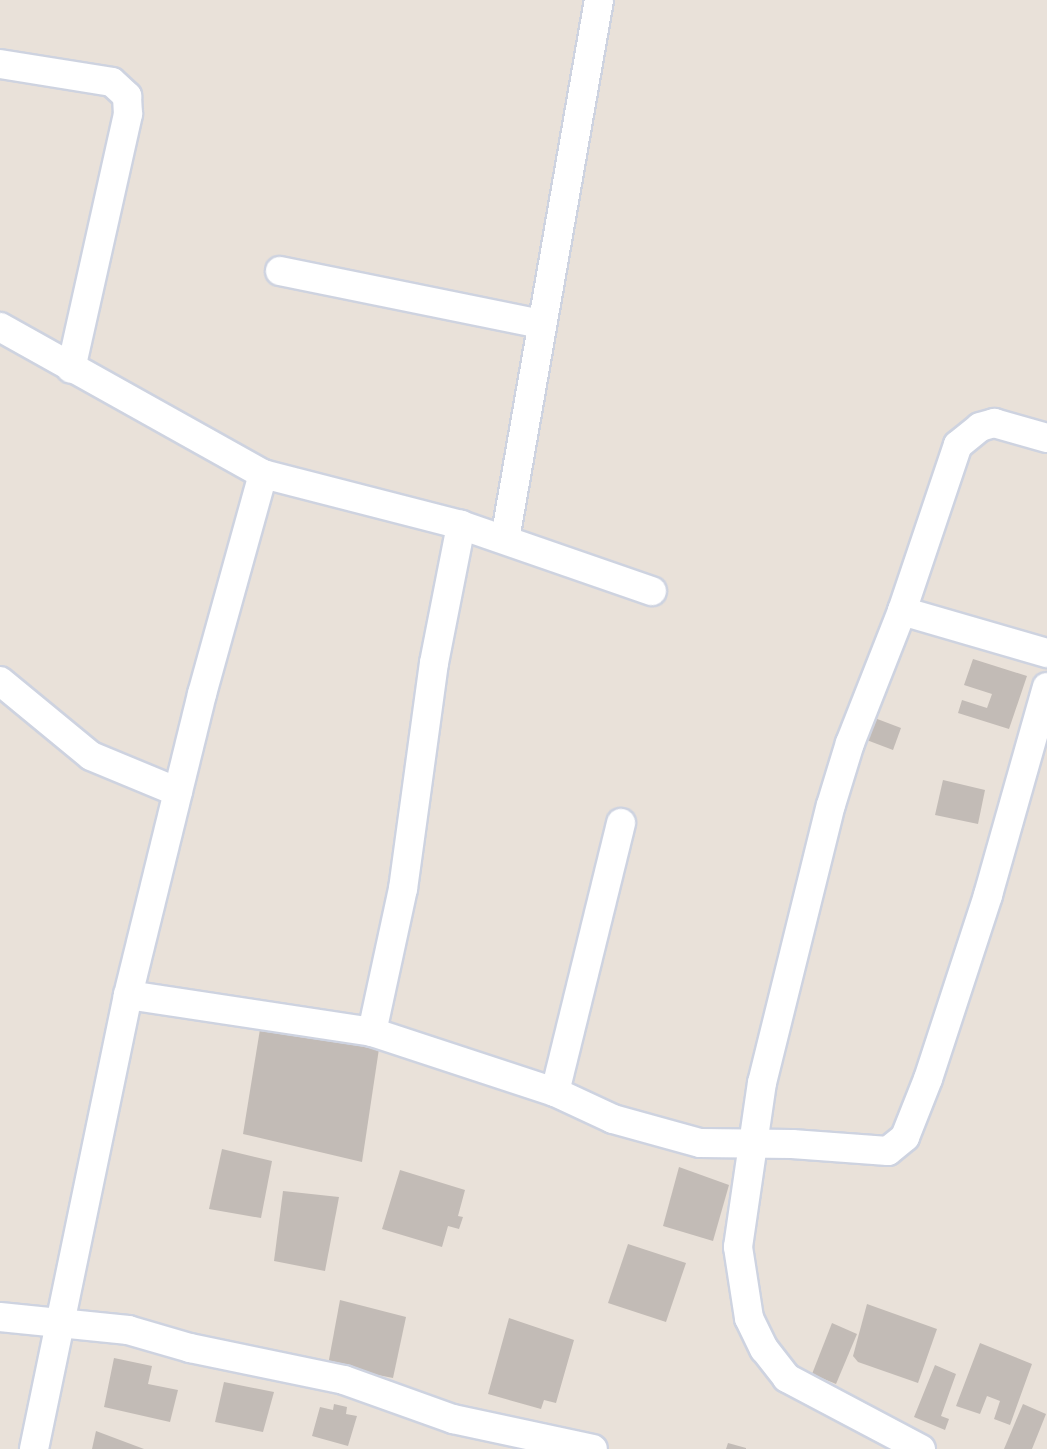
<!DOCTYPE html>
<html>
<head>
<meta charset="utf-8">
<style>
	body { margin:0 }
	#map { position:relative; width:1047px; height:1449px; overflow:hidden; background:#e9e1d9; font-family:"Fira Sans",sans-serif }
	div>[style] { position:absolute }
	.building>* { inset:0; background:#c2bbb6 }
	.roads { filter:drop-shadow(2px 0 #ced3e0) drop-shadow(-2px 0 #ced3e0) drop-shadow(0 2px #ced3e0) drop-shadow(0 -2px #ced3e0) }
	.minor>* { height:28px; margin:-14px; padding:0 14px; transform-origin:14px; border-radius:14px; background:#fff }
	span { translate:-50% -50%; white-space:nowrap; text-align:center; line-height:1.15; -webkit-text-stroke:4.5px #fff; paint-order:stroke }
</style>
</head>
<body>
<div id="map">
	<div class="building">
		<div style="clip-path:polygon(973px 659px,1027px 676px,1009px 729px,958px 713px,962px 700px,987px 708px,992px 694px,964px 685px)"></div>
		<div style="clip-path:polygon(872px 717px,901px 728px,893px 750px,864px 739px)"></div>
		<div style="clip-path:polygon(943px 780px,985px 790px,978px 824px,935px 815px)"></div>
		<div style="clip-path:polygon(261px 1023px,380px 1042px,362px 1162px,243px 1134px)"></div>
		<div style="clip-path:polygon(222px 1149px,272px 1161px,261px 1218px,209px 1209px)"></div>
		<div style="clip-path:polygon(679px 1167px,729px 1185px,713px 1241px,663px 1226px)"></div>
		<div style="clip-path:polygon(400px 1170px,465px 1190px,458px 1216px,463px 1217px,459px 1229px,448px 1226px,442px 1247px,382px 1229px)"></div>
		<div style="clip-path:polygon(283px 1191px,339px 1197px,325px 1271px,274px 1261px)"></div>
		<div style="clip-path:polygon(628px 1244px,686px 1263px,666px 1322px,608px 1303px)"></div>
		<div style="clip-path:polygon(340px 1300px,406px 1317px,393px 1378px,328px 1365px)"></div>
		<div style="clip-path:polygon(867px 1304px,937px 1329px,918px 1383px,858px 1362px,853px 1356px)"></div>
		<div style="clip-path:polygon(509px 1318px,574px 1340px,556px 1403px,544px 1400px,541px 1409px,488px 1394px)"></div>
		<div style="clip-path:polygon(832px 1323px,857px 1334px,836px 1384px,812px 1374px)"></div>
		<div style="clip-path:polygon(980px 1343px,1032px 1364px,1010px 1425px,994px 1419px,1000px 1401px,987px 1396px,980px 1414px,956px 1406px)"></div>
		<div style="clip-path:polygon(114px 1358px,152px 1366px,148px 1384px,178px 1390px,170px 1422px,104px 1407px)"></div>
		<div style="clip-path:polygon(935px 1365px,956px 1374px,941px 1416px,949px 1419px,945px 1430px,914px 1417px)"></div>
		<div style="clip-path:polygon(224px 1382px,274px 1392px,263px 1432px,215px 1422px)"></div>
		<div style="clip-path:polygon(334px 1404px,347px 1407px,346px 1414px,357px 1416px,348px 1446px,312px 1436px,320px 1407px,333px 1410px)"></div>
		<div style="clip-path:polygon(1023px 1404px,1046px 1414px,1032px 1449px,1004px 1449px)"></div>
		<div style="clip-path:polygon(96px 1431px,144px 1449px,92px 1449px)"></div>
		<div style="clip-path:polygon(728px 1443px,746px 1448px,746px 1449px,726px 1449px)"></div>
	</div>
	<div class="roads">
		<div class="minor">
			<div style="left:0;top:64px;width:113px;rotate:9.1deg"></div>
			<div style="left:112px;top:82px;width:21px;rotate:43deg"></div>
			<div style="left:127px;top:96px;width:18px;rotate:87deg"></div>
			<div style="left:128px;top:114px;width:261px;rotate:102.6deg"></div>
			<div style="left:280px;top:271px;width:266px;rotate:11.5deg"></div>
			<div style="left:0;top:327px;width:301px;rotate:29.2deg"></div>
			<div style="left:263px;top:474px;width:228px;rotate:105.5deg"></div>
			<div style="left:202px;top:694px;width:310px;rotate:103.8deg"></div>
			<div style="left:128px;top:995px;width:464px;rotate:101.7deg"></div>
			<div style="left:263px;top:474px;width:204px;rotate:14.4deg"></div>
			<div style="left:461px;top:525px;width:202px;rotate:19.1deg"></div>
			<div style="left:505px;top:539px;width:547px;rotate:-80.11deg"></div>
			<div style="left:902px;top:611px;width:151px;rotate:16.2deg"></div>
			<div style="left:0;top:681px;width:118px;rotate:39.5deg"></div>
			<div style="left:91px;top:756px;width:94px;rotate:22.5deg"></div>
			<div style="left:128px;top:995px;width:247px;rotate:8.6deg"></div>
			<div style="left:372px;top:1032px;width:193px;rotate:18.2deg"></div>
			<div style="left:555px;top:1092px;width:64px;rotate:25deg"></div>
			<div style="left:613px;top:1119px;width:90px;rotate:15.4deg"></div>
			<div style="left:700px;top:1143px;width:92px;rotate:0.6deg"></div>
			<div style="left:792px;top:1144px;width:96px;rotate:4.2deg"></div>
			<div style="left:888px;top:1151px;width:22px;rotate:-39deg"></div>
			<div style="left:905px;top:1137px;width:62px;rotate:-68.4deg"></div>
			<div style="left:928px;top:1079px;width:194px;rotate:-71.9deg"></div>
			<div style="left:988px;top:895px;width:216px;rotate:-74.2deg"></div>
			<div style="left:372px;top:1032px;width:146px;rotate:-77.8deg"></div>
			<div style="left:403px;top:889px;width:228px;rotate:-82.2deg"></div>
			<div style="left:434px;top:663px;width:141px;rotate:-78.9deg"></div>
			<div style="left:555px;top:1092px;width:277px;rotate:-76.2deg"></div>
			<div style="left:0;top:1317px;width:129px;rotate:5.8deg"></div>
			<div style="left:128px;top:1330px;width:65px;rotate:16.2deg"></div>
			<div style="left:190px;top:1348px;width:157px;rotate:11.7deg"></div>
			<div style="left:344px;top:1380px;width:116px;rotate:19.7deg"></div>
			<div style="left:453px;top:1419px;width:143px;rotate:12.1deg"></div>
			<div style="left:921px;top:1449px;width:152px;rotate:-152.1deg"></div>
			<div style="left:787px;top:1378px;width:37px;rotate:-128deg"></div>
			<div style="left:764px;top:1349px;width:34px;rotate:-116deg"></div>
			<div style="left:749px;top:1318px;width:72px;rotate:-98.8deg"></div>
			<div style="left:738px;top:1247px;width:166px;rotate:-81.7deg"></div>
			<div style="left:762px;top:1083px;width:286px;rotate:-76.1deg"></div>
			<div style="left:831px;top:805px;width:65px;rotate:-73deg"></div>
			<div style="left:850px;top:743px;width:142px;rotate:-68.5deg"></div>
			<div style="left:902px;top:611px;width:175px;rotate:-71.4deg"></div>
			<div style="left:958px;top:445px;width:28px;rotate:-39deg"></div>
			<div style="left:980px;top:427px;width:15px;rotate:-16deg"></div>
			<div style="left:994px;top:423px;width:55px;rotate:15.8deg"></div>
		</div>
	</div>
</div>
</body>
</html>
